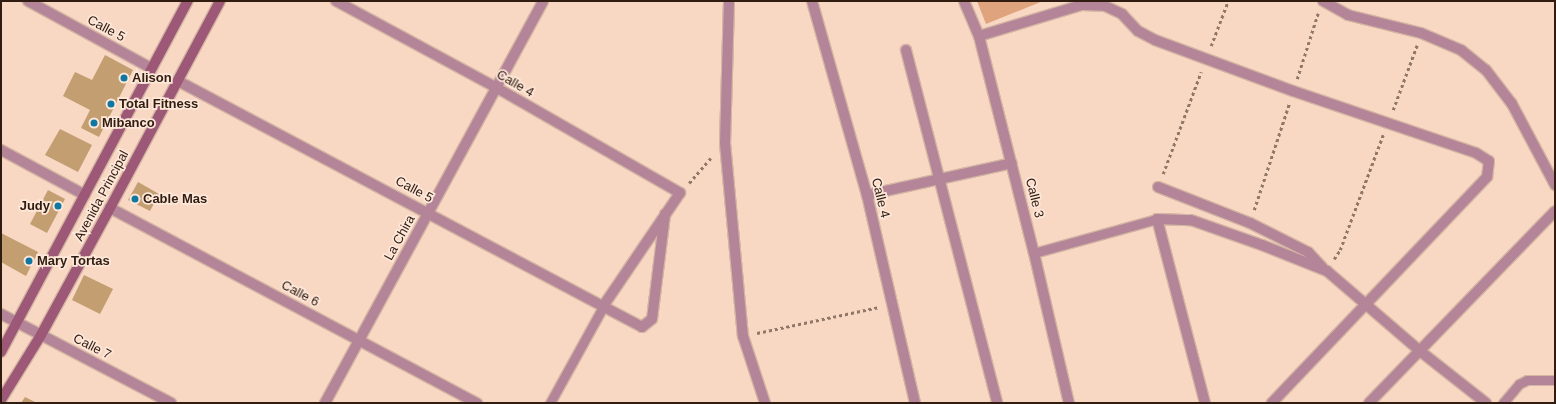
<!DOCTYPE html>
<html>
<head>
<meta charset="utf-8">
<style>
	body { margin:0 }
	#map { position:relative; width:1556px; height:404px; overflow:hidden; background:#f8d7c3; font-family:Helvetica,sans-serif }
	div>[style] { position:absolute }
	.green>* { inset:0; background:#dfa37e }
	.building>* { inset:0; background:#c29e70 }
	.path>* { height:2.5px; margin-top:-1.25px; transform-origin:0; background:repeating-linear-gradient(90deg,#917767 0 3px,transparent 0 6px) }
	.roads { filter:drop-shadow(1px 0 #d4b5a3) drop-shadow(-1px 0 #d4b5a3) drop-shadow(0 1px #d4b5a3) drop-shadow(0 -1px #d4b5a3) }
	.lane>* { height:9px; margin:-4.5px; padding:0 4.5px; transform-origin:4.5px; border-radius:4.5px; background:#b48598 }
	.street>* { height:10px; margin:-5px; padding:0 5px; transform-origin:5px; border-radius:5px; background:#b48598 }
	.secondary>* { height:10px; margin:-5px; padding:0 5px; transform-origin:5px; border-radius:5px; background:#9c5876 }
	.dots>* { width:11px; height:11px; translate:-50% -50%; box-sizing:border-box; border:2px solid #fde7d9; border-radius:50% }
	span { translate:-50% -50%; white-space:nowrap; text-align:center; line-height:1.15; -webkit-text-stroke:3.5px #fde7d9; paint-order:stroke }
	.street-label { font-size:13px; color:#301c10 }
	.poi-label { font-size:13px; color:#301c10; font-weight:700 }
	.left { translate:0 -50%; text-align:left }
	.right { translate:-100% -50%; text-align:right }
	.frame { position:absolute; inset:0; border:2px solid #301c10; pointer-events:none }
</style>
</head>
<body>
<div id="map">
	<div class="green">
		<div style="clip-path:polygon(977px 1px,1043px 1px,986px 24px)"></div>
	</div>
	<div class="building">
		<div style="clip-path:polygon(105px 55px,133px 70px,99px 137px,81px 128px,90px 110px,63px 96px,75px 72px,92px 80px)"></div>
		<div style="clip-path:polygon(60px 129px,92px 145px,78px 172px,45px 155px)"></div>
		<div style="clip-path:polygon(138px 182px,159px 194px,150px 211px,128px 200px)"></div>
		<div style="clip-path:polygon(48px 190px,65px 199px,47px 233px,30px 224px)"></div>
		<div style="clip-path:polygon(1px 233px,38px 252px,26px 276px,1px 262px)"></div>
		<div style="clip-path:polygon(84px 275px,113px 289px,100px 314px,72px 300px)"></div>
		<div style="clip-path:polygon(25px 397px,37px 403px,21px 403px)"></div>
	</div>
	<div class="path">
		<div style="left:1211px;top:46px;width:48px;rotate:-69.3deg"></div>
		<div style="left:1297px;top:79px;width:69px;rotate:-72.3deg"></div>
		<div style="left:1393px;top:110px;width:69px;rotate:-69.7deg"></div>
		<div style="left:1163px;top:174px;width:109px;rotate:-69.6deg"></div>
		<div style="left:689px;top:183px;width:33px;rotate:-49deg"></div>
		<div style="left:1254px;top:210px;width:112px;rotate:-71.7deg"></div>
		<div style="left:1334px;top:259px;width:11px;rotate:-56deg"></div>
		<div style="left:1340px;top:250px;width:123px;rotate:-69.5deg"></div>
		<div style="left:757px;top:333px;width:125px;rotate:-12deg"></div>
	</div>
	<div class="roads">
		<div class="lane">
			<div style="left:1034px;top:253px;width:128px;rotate:-15.5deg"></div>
			<div style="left:550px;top:403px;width:112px;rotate:-61.1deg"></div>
			<div style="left:1503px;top:403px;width:25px;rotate:-50deg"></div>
			<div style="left:1519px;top:384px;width:9px;rotate:-27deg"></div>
			<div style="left:1527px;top:380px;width:28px"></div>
		</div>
		<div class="street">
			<div style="left:28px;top:1px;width:140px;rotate:28.6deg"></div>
			<div style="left:336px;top:1px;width:183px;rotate:28.4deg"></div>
			<div style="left:497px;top:88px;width:211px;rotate:29.8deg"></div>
			<div style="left:680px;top:193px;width:135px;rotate:124.2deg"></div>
			<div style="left:729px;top:1px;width:142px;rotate:91.6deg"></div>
			<div style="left:725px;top:143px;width:194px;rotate:84.7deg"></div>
			<div style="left:743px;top:336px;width:71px;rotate:71.8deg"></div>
			<div style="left:812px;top:1px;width:202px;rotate:74.2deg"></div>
			<div style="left:867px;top:195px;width:213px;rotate:77deg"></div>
			<div style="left:964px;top:1px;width:38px;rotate:67deg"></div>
			<div style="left:979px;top:36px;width:224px;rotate:75.8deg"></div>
			<div style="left:1034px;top:253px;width:154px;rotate:76.9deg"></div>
			<div style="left:1323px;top:1px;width:29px;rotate:29deg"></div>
			<div style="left:1348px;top:15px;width:75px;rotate:13.9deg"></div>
			<div style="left:1421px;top:33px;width:43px;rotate:23deg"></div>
			<div style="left:1461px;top:50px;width:32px;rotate:39deg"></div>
			<div style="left:1486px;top:70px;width:43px;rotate:52.6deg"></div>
			<div style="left:1512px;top:104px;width:92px;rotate:62deg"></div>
			<div style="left:979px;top:36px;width:108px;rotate:-16.8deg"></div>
			<div style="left:1082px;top:5px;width:23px;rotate:2deg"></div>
			<div style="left:1105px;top:6px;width:19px;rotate:25deg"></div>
			<div style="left:1122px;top:14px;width:23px;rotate:47deg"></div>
			<div style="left:1138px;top:31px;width:19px;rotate:28deg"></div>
			<div style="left:1155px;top:40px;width:147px;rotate:20.3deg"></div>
			<div style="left:1293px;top:91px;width:193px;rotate:18.7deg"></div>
			<div style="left:1476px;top:153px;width:15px;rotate:32deg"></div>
			<div style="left:1489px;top:161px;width:16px;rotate:97deg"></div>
			<div style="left:1487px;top:177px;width:312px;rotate:133.6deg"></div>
			<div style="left:906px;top:50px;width:365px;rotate:75.5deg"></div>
			<div style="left:178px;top:81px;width:525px;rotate:27.93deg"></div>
			<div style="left:642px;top:327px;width:13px;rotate:-39deg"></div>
			<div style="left:652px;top:319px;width:106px;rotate:-82.9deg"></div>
			<div style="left:1px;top:150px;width:95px;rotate:28.2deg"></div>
			<div style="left:1158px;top:187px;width:99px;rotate:21.4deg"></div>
			<div style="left:1250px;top:223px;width:65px;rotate:26.6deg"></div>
			<div style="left:1308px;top:252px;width:21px;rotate:47deg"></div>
			<div style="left:867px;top:195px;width:148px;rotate:-12.4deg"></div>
			<div style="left:110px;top:208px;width:416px;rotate:28deg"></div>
			<div style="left:1px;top:314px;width:192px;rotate:27.6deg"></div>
			<div style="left:325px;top:403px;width:457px;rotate:-61.5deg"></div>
			<div style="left:1205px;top:403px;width:190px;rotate:-104.6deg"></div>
			<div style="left:1157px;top:219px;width:34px;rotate:2deg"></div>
			<div style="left:1191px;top:220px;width:75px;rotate:19.4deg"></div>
			<div style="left:1262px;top:245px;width:70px;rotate:21.8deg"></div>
			<div style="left:1327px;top:271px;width:123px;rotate:40.7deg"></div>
			<div style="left:1420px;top:351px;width:84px;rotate:38.2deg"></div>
			<div style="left:1369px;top:403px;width:267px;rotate:-45.9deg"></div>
		</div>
		<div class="secondary">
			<div style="left:1px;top:352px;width:398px;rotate:-62deg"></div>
			<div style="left:1px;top:400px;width:76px;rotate:-58.4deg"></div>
			<div style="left:41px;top:335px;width:145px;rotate:-61.5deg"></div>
			<div style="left:110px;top:208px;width:234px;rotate:-62deg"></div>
		</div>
	</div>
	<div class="dots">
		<div style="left:124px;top:78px;background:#0e77a2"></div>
		<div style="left:111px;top:104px;background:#0e77a2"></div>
		<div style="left:94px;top:123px;background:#0e77a2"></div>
		<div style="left:135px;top:199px;background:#0e77a2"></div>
		<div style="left:58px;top:206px;background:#0e77a2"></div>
		<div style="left:29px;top:261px;background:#0e77a2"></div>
	</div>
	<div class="street-label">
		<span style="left:106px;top:29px;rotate:28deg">Calle 5</span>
		<span style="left:515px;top:84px;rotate:30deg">Calle 4</span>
		<span style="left:414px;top:190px;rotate:28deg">Calle 5</span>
		<span style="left:102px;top:196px;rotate:-62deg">Avenida Principal</span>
		<span style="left:880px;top:198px;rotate:76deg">Calle 4</span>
		<span style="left:1034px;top:198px;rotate:76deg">Calle 3</span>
		<span style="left:400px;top:238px;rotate:-61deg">La Chira</span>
		<span style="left:300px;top:294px;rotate:28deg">Calle 6</span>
		<span style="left:92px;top:347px;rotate:27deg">Calle 7</span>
	</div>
	<div class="poi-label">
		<span class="left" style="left:132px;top:78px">Alison</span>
		<span class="left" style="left:119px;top:104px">Total Fitness</span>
		<span class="left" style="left:102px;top:123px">Mibanco</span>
		<span class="left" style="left:143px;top:199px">Cable Mas</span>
		<span class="right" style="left:50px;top:206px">Judy</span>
		<span class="left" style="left:37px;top:261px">Mary Tortas</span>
	</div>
	<div class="frame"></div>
</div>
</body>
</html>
